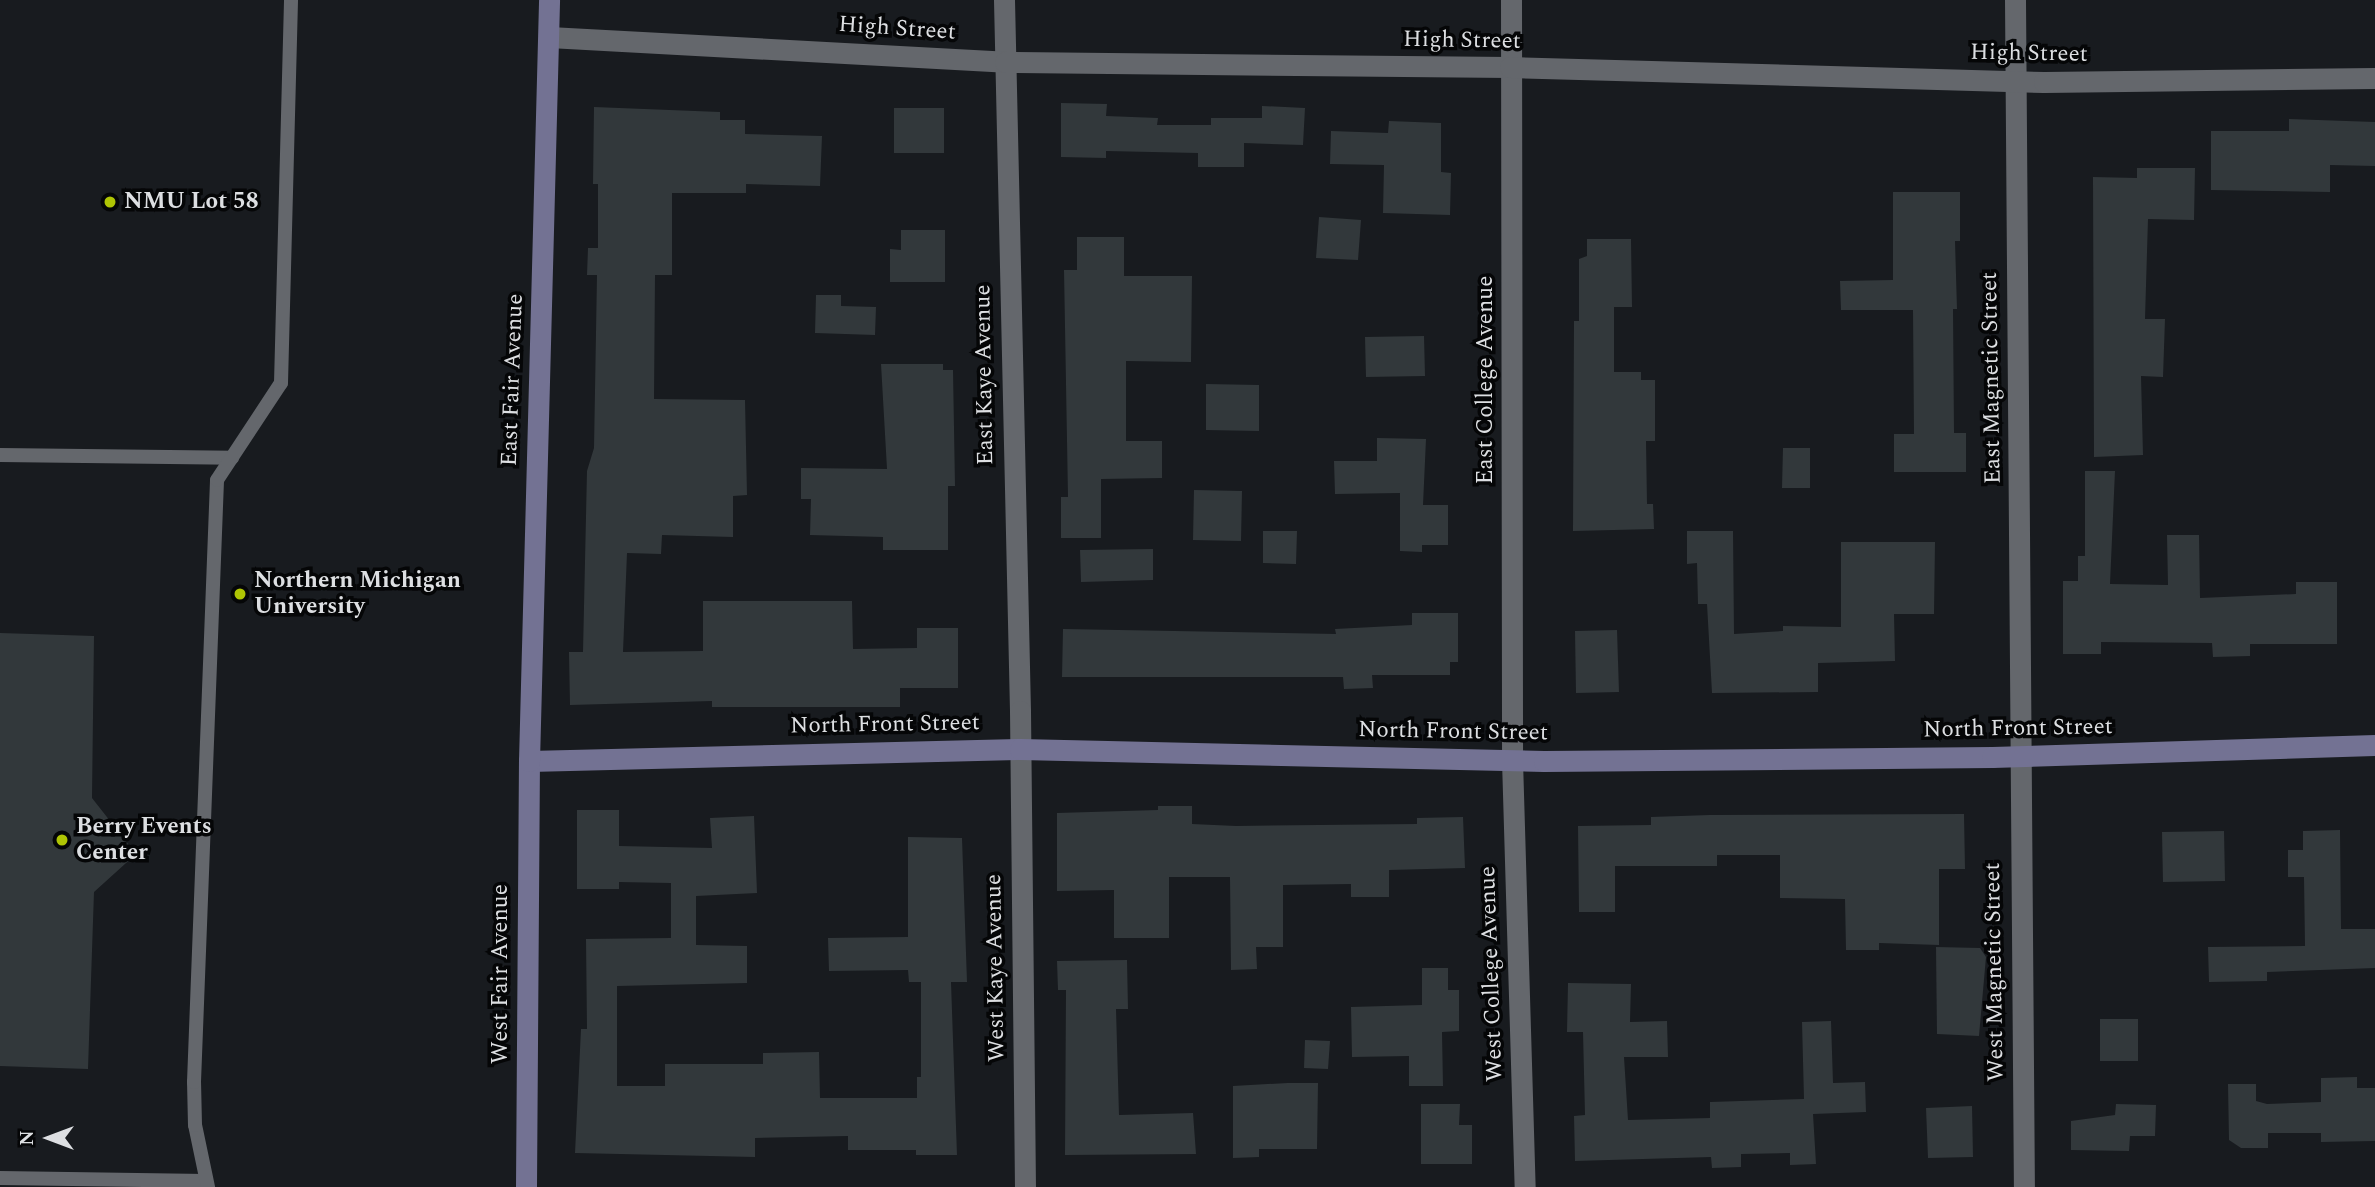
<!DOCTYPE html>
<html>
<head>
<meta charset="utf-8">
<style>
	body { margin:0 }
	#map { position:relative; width:2375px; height:1187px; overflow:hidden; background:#181b1f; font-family:Spectral,serif }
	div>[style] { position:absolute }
	.building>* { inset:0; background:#32383b }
	.lane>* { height:14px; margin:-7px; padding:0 7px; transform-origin:7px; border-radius:7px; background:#64676c }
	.street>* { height:21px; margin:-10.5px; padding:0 10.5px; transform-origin:10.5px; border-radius:10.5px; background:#64676c }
	.secondary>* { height:21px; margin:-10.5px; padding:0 10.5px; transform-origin:10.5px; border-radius:10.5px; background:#737293 }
	.dots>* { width:19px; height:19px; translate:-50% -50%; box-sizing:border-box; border:4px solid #050607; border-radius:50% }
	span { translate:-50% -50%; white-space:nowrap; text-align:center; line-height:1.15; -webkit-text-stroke:7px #050607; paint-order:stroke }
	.street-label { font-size:23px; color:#dddfe2 }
	.poi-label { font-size:23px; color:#dddfe2; font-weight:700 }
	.left { translate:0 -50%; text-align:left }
	.north { position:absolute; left:14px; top:1103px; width:70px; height:70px; -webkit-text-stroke:5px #050607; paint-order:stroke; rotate:270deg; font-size:19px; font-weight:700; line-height:28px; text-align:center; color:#dddfe2 }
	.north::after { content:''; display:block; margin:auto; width:24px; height:32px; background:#dddfe2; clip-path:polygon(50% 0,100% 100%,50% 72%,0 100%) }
</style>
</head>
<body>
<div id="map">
	<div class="building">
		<div style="clip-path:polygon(1061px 103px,1107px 104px,1106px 116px,1158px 118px,1157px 125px,1211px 125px,1211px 118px,1262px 118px,1262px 106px,1305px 108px,1303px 145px,1244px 143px,1244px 167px,1198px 167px,1198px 153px,1106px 151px,1106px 158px,1061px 157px)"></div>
		<div style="clip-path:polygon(594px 107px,720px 112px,720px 120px,745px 120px,745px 134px,822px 136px,820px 186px,746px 184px,746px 193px,672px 193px,672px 275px,655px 275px,654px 399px,745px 400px,747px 495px,733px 496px,733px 537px,662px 535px,661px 554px,627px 553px,623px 652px,703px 651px,703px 601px,852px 601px,853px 649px,917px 648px,917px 628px,958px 628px,958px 688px,900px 688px,900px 707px,712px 707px,712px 701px,570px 705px,569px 652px,583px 652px,587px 471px,594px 448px,597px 275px,587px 275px,588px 248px,598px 248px,598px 184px,593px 184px)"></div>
		<div style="clip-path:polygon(894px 108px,944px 108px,944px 153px,894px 153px)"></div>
		<div style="clip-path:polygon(2289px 119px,2375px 122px,2375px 166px,2330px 165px,2330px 192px,2211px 190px,2211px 131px,2289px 131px)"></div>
		<div style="clip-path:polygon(1389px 121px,1441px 123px,1441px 172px,1451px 173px,1450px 215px,1383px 213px,1384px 165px,1330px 164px,1331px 131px,1388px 133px)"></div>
		<div style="clip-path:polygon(2137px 168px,2195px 168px,2194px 220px,2148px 219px,2145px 319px,2165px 319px,2163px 377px,2141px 376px,2143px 455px,2094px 457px,2093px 177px,2137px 178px)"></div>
		<div style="clip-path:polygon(1893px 192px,1960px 192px,1960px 241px,1955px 241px,1957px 309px,1953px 309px,1954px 433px,1966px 433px,1966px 472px,1894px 472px,1894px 434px,1914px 434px,1913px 310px,1841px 310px,1840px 281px,1893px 280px)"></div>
		<div style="clip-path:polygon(1319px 217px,1361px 220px,1358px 260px,1316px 258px)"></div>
		<div style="clip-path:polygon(901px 230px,945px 230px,945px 282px,890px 282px,890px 249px,901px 250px)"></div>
		<div style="clip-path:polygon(1077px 237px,1124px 237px,1124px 276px,1192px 276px,1191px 362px,1126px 361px,1126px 441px,1162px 441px,1162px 478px,1101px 479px,1101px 538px,1061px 538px,1061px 497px,1068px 497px,1064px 270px,1077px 270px)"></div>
		<div style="clip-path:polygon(1587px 239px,1631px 239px,1632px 307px,1614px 307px,1614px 372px,1641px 372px,1641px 380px,1655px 380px,1655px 441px,1646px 441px,1647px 504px,1653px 504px,1654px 529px,1573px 531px,1574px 321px,1579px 321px,1579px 259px,1587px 256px)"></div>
		<div style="clip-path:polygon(816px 295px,841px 295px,841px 306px,876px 307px,875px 335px,815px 333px)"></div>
		<div style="clip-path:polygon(1424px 336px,1425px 376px,1366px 377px,1365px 337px)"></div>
		<div style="clip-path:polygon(881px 364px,943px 364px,943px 370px,953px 370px,955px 486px,948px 486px,948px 550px,883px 550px,883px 537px,810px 535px,811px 499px,801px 499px,801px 468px,887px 469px)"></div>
		<div style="clip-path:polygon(1206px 384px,1259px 385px,1259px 431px,1206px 430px)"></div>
		<div style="clip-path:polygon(1377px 438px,1426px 439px,1423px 505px,1448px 505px,1448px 545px,1422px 545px,1422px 552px,1400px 551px,1400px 493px,1335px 494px,1334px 461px,1377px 461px)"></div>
		<div style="clip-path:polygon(1783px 448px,1810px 448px,1810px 488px,1782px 488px)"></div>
		<div style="clip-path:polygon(2085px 471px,2115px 471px,2110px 584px,2168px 585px,2167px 535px,2199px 535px,2200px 598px,2296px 594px,2296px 582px,2337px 582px,2337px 644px,2250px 644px,2250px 656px,2213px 657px,2212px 643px,2101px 642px,2101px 654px,2063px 654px,2063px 581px,2078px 581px,2078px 556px,2085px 556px)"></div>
		<div style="clip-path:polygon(1194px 490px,1242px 491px,1241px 541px,1193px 540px)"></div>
		<div style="clip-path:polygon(1263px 531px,1297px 531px,1296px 564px,1263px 563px)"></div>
		<div style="clip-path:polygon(1687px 531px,1733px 531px,1734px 634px,1783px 631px,1783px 626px,1841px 627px,1841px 542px,1935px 542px,1934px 614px,1894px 614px,1895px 661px,1818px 663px,1818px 692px,1712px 693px,1707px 604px,1698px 604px,1697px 563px,1687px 564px)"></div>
		<div style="clip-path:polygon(1153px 549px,1153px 580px,1081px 582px,1080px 550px)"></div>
		<div style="clip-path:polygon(1412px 613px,1458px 613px,1458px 662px,1450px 662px,1450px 675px,1372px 675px,1373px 688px,1344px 689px,1343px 677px,1062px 677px,1063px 629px,1336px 634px,1335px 629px,1412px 625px)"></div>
		<div style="clip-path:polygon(1617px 630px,1619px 692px,1576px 693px,1575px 631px)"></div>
		<div style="clip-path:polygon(0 633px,94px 636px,92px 798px,136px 854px,94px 892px,88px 1069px,0 1066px)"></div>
		<div style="clip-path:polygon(1158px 806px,1192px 806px,1192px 824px,1236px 826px,1417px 824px,1417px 818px,1463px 817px,1465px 868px,1389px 870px,1389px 897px,1351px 897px,1351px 884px,1283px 885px,1283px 947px,1256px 947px,1257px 969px,1231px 970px,1230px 877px,1169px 877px,1169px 938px,1114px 938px,1114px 890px,1057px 891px,1057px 813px,1158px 810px)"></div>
		<div style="clip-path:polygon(577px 810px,619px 810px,619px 846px,712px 848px,710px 818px,754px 816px,757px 893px,696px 896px,696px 945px,747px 946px,747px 983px,617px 986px,617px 1086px,665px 1086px,665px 1064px,763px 1064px,763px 1053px,819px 1052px,820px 1098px,917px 1098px,917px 1077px,921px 1077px,921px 982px,909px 982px,908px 970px,829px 971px,828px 938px,908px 937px,908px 837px,962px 838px,967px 982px,951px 982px,957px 1155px,916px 1155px,916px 1150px,848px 1150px,848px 1136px,755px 1138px,755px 1157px,575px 1153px,581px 1029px,587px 1029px,586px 939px,671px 938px,671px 883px,619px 882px,619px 889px,577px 889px)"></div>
		<div style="clip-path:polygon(1964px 814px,1965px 869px,1939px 869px,1939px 945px,1879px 943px,1879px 950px,1846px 950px,1845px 899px,1780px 898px,1780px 855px,1717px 855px,1717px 866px,1615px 866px,1615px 912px,1579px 912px,1578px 826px,1651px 825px,1651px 817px,1710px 815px)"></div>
		<div style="clip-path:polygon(2340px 830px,2341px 929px,2375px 929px,2375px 968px,2267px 972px,2267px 981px,2209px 982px,2208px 947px,2305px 946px,2304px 877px,2288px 877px,2288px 850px,2303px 850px,2303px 831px)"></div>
		<div style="clip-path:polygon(2224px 831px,2225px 881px,2163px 882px,2162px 832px)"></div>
		<div style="clip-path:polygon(1936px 947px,1980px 948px,1986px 957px,1979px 1036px,1937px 1034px)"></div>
		<div style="clip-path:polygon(1127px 960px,1128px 1009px,1116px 1009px,1119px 1115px,1193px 1113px,1196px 1154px,1065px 1155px,1066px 990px,1058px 990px,1057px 961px)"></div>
		<div style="clip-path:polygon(1422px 968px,1448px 968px,1448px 990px,1459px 990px,1459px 1031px,1442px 1032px,1443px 1086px,1409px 1086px,1409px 1056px,1352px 1057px,1351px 1007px,1422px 1005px)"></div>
		<div style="clip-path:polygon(1568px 983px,1631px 984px,1630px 1022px,1667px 1021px,1668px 1057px,1624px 1057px,1628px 1120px,1710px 1118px,1710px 1102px,1804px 1099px,1802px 1022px,1831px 1021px,1833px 1083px,1865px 1082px,1866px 1112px,1813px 1114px,1816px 1164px,1790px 1165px,1790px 1153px,1741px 1154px,1741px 1167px,1712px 1168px,1711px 1157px,1575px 1161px,1574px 1116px,1585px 1115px,1583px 1032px,1567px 1032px)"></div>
		<div style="clip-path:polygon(2100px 1019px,2138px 1019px,2138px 1061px,2100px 1061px)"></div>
		<div style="clip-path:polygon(1305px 1040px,1330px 1041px,1328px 1069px,1304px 1068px)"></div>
		<div style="clip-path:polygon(2357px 1077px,2357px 1088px,2375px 1088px,2375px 1141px,2321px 1142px,2321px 1133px,2268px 1133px,2268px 1148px,2241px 1148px,2229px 1140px,2228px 1084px,2256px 1084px,2256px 1101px,2267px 1104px,2321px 1102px,2321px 1078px)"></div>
		<div style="clip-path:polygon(1288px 1083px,1318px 1083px,1317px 1149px,1259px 1149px,1259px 1157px,1233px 1158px,1233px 1086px)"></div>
		<div style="clip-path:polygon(1421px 1104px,1460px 1104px,1459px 1125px,1472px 1125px,1472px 1164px,1421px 1164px)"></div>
		<div style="clip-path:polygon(2116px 1104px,2156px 1105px,2155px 1136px,2130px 1136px,2129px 1151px,2071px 1150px,2071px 1121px,2115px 1115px)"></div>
		<div style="clip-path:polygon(1972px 1106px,1973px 1157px,1928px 1158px,1926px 1108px)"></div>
	</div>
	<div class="lane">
		<div style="left:0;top:455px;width:232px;rotate:0.7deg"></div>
		<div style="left:0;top:1178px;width:206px;rotate:0.8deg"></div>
		<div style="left:208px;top:1187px;width:63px;rotate:-101.8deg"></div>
		<div style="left:195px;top:1125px;width:43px;rotate:-91.3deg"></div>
		<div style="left:194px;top:1082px;width:602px;rotate:-87.81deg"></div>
		<div style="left:217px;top:480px;width:116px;rotate:-56.6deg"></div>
		<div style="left:281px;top:383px;width:383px;rotate:-88.5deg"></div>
	</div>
	<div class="street">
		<div style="left:1004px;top:0;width:711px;rotate:88.71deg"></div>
		<div style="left:1020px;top:711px;width:476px;rotate:89.4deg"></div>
		<div style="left:1511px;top:0;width:760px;rotate:89.92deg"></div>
		<div style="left:1512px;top:760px;width:427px;rotate:88.3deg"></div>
		<div style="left:2015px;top:0;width:1187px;rotate:89.57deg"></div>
		<div style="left:549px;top:37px;width:457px;rotate:3.1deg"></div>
		<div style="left:1005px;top:62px;width:505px;rotate:0.57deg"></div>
		<div style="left:1510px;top:67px;width:534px;rotate:1.61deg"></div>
		<div style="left:2044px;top:82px;width:331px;rotate:-0.7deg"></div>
	</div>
	<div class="secondary">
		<div style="left:529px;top:761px;width:491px;rotate:-1.4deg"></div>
		<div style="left:1020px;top:749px;width:524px;rotate:1.31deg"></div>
		<div style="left:1544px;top:761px;width:448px;rotate:-0.5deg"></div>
		<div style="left:1992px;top:757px;width:383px;rotate:-1.8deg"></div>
		<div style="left:526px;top:1187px;width:426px;rotate:-89.6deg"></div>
		<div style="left:529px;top:761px;width:761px;rotate:-88.49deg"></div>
	</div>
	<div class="dots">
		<div style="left:110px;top:202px;background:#afc504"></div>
		<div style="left:240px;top:594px;background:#afc504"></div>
		<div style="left:62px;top:840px;background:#afc504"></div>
	</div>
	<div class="street-label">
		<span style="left:897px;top:29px;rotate:4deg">High Street</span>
		<span style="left:1462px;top:41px;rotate:1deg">High Street</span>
		<span style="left:2029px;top:54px;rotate:1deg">High Street</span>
		<span style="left:985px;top:375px;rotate:-91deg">East Kaye Avenue</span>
		<span style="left:1992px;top:378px;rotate:-91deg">East Magnetic Street</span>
		<span style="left:513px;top:380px;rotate:-88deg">East Fair Avenue</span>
		<span style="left:1486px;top:380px;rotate:-90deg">East College Avenue</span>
		<span style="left:885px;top:725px;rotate:-1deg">North Front Street</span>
		<span style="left:2018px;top:729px;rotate:-1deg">North Front Street</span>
		<span style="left:1453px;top:732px;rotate:1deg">North Front Street</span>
		<span style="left:996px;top:968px;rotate:-91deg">West Kaye Avenue</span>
		<span style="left:1995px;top:972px;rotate:-91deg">West Magnetic Street</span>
		<span style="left:501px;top:974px;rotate:-90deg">West Fair Avenue</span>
		<span style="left:1492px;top:974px;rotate:-92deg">West College Avenue</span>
	</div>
	<div class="poi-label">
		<span class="left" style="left:124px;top:202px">NMU Lot 58</span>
		<span class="left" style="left:254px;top:594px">Northern Michigan<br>University</span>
		<span class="left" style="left:76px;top:840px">Berry Events<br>Center</span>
	</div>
	<div class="north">N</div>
</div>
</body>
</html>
